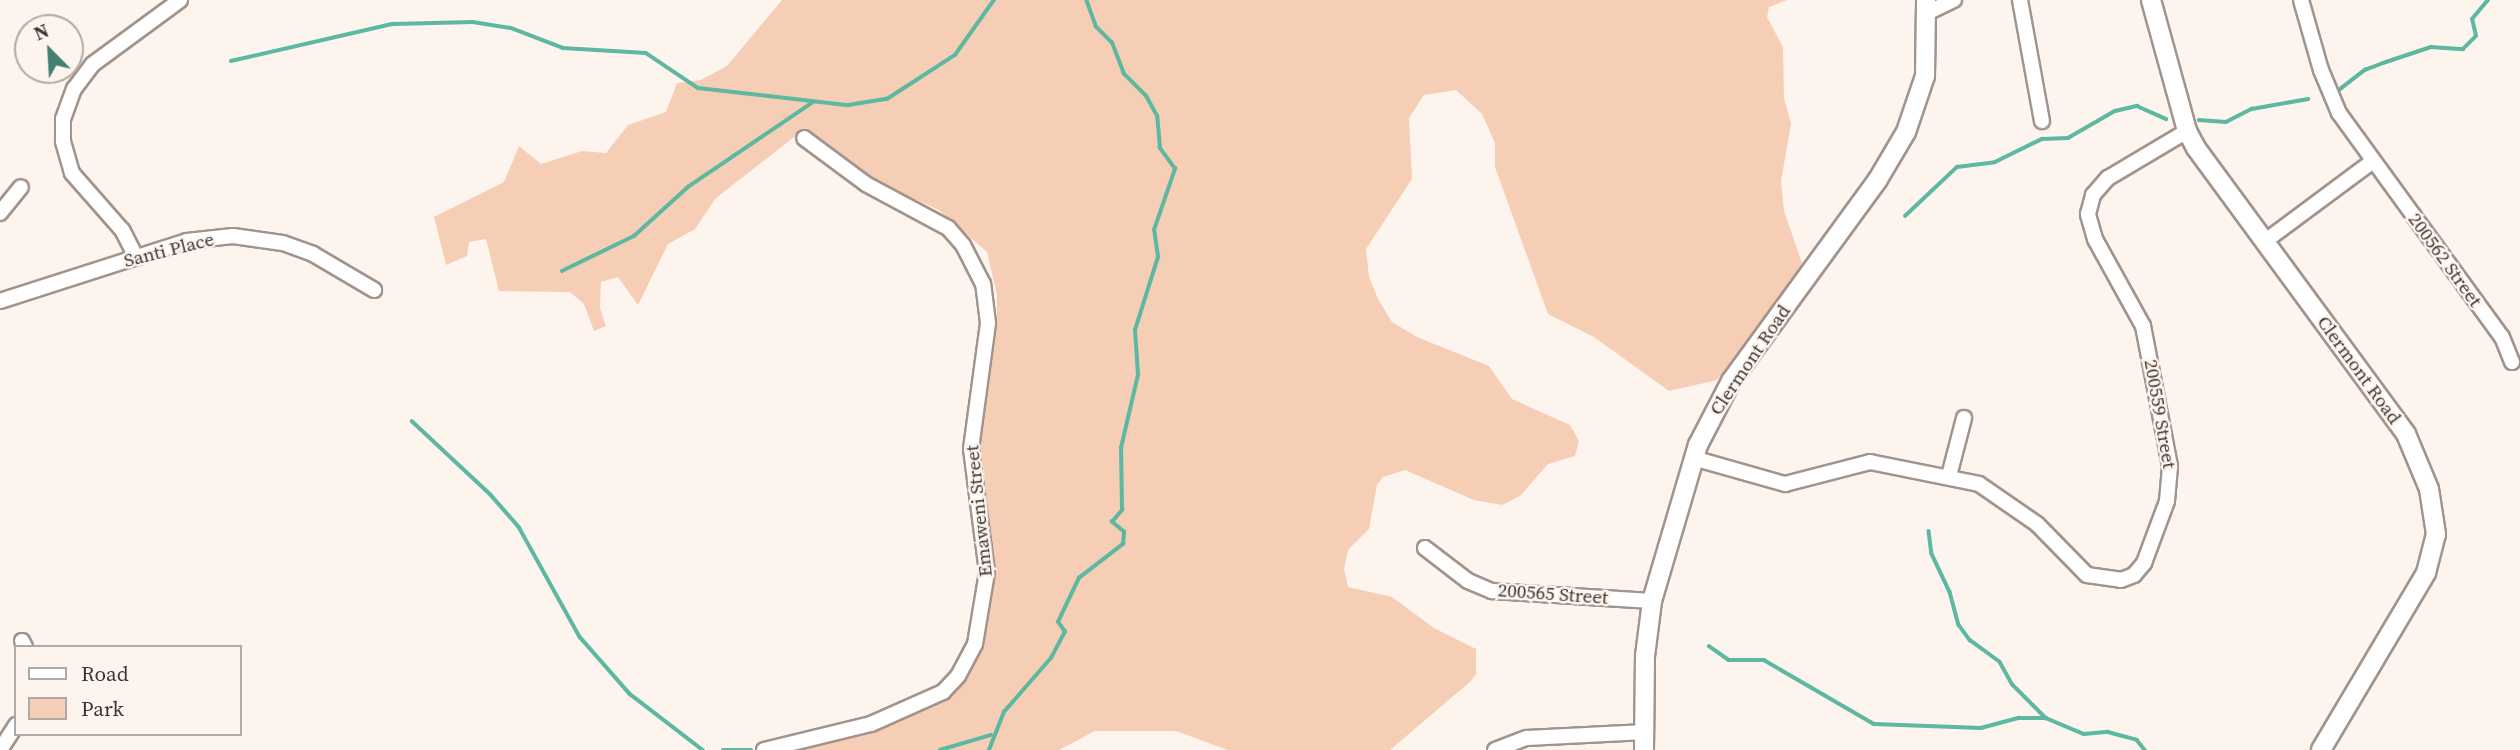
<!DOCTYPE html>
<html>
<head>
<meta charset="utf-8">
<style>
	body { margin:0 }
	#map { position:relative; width:2520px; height:750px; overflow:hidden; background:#fdf4ee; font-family:"Source Serif 4",serif }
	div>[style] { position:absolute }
	.green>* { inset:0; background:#f6ceb6 }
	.stream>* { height:3.5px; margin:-1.75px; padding:0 1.75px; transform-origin:1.75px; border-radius:1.75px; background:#5cb8a0 }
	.roads { filter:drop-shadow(2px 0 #a2938b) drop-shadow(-2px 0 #a2938b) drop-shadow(0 2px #a2938b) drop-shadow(0 -2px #a2938b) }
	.minor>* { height:14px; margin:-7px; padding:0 7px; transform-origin:7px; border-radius:7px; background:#fff }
	.tertiary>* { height:18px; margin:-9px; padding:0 9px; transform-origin:9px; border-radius:9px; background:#fff }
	span { translate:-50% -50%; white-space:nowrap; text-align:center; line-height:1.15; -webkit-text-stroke:5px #fdf4ee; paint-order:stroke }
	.street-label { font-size:19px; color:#3e3834 }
	.legend { position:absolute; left:14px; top:645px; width:228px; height:91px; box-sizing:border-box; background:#fdf4ee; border:2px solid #b1a9a4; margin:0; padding:9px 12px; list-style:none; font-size:21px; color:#3e3834 }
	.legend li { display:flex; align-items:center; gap:14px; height:35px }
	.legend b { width:35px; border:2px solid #b1a9a4 }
	.north { position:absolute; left:14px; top:14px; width:70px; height:70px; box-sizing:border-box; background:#fdf4ee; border:2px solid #b1a9a4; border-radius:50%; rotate:336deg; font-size:19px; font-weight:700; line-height:28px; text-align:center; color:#3e3834 }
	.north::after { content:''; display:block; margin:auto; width:24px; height:32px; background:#418170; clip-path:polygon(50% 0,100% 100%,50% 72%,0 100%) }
</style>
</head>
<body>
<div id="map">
	<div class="green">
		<div style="clip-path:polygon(782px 0,1787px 0,1769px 7px,1767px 17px,1783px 47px,1784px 98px,1791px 124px,1781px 181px,1784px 211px,1803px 266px,1717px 380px,1669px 391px,1594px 337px,1548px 314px,1495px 167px,1495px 143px,1482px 114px,1456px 90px,1424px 95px,1409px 118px,1412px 179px,1366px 249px,1369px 277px,1378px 299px,1392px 322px,1417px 337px,1489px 366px,1512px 399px,1570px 425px,1579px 441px,1575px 456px,1548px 464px,1520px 496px,1502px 505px,1474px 500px,1405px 470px,1383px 477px,1377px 485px,1369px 529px,1348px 550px,1344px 569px,1348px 587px,1392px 597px,1434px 628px,1476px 649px,1476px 674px,1471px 681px,1390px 750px,1228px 750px,1176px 731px,1095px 731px,1059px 750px,801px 750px,905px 716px,955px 689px,978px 656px,993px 581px,980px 494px,977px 434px,983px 382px,997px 326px,997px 295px,987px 252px,939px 210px,878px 182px,802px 131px,716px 198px,695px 229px,668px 244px,638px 305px,618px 277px,601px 282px,600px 308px,606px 326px,594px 331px,584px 304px,570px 292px,499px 291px,486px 239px,469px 242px,467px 256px,446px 265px,434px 217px,504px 182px,519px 146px,541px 164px,582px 151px,606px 153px,628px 125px,666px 112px,677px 83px,701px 80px,727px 66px)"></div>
	</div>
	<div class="stream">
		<div style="left:231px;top:61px;width:166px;rotate:-12.9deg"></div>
		<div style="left:393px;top:24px;width:80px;rotate:-1.4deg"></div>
		<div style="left:473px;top:22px;width:38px;rotate:9deg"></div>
		<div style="left:511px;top:28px;width:56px;rotate:21deg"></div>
		<div style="left:563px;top:48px;width:83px;rotate:3.4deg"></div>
		<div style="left:646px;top:53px;width:63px;rotate:33.9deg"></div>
		<div style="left:698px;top:88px;width:151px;rotate:6.5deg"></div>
		<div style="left:848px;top:105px;width:39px;rotate:-9deg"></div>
		<div style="left:887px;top:99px;width:81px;rotate:-32.9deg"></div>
		<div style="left:955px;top:55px;width:67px;rotate:-54.7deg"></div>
		<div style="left:2339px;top:90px;width:33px;rotate:-38deg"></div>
		<div style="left:2365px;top:70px;width:19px;rotate:-21deg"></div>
		<div style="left:2383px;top:63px;width:51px;rotate:-18.4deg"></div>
		<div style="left:2431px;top:47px;width:32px;rotate:4deg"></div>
		<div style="left:2463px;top:49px;width:18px;rotate:-45deg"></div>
		<div style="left:2476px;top:36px;width:17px;rotate:-103deg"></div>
		<div style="left:2472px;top:19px;width:25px;rotate:-50deg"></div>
		<div style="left:2199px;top:120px;width:27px;rotate:4deg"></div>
		<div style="left:2226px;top:122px;width:29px;rotate:-27deg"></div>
		<div style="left:2252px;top:109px;width:57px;rotate:-10.1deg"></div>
		<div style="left:1905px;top:216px;width:71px;rotate:-43.3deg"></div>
		<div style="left:1957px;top:167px;width:38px;rotate:-7deg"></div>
		<div style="left:1995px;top:162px;width:52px;rotate:-26.1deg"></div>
		<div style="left:2042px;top:139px;width:26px;rotate:-2deg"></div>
		<div style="left:2068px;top:138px;width:54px;rotate:-29.9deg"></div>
		<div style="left:2115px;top:111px;width:23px;rotate:-13deg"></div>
		<div style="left:2137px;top:106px;width:32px;rotate:24deg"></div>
		<div style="left:562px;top:271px;width:80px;rotate:-25.9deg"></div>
		<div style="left:634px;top:236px;width:73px;rotate:-42.2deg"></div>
		<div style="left:688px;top:187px;width:151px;rotate:-34.2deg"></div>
		<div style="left:412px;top:421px;width:108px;rotate:43.1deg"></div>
		<div style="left:491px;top:495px;width:43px;rotate:48.8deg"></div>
		<div style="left:519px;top:527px;width:126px;rotate:61deg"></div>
		<div style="left:580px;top:637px;width:76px;rotate:48.7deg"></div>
		<div style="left:630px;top:694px;width:92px;rotate:37.5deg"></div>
		<div style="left:1929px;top:531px;width:23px;rotate:83deg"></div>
		<div style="left:1932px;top:554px;width:42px;rotate:64.7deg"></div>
		<div style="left:1950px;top:592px;width:34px;rotate:75deg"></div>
		<div style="left:1959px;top:625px;width:19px;rotate:54deg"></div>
		<div style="left:1970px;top:640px;width:37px;rotate:36deg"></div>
		<div style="left:2000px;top:662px;width:26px;rotate:61deg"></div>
		<div style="left:2013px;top:685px;width:47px;rotate:45deg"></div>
		<div style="left:1709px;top:646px;width:24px;rotate:35deg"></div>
		<div style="left:1729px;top:660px;width:35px"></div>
		<div style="left:1764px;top:660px;width:127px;rotate:30.2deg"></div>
		<div style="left:1874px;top:724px;width:107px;rotate:2.1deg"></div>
		<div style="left:1981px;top:728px;width:39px;rotate:-15deg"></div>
		<div style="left:2019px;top:718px;width:27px"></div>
		<div style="left:2046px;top:718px;width:41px;rotate:22.8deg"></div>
		<div style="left:2084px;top:734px;width:24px;rotate:-5deg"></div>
		<div style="left:2108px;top:732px;width:30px;rotate:15deg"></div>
		<div style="left:2137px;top:740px;width:13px;rotate:51deg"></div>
		<div style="left:723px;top:750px;width:28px"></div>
		<div style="left:940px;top:750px;width:53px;rotate:-16.4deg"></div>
		<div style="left:989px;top:750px;width:41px;rotate:-68.5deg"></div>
		<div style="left:1004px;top:712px;width:72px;rotate:-49deg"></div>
		<div style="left:1051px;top:658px;width:30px;rotate:-62deg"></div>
		<div style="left:1065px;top:632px;width:12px;rotate:-125deg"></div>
		<div style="left:1058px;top:622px;width:49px;rotate:-64.5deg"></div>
		<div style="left:1079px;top:578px;width:56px;rotate:-37.7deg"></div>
		<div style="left:1123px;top:544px;width:12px;rotate:-85deg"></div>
		<div style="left:1124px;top:532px;width:16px;rotate:-140deg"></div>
		<div style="left:1112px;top:522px;width:16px;rotate:-50deg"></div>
		<div style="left:1122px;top:510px;width:62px;rotate:-90.9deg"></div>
		<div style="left:1121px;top:448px;width:75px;rotate:-76.9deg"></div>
		<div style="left:1138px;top:375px;width:45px;rotate:-93.8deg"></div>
		<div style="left:1135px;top:330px;width:77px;rotate:-72.5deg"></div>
		<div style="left:1158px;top:257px;width:27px;rotate:-98deg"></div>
		<div style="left:1154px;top:230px;width:65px;rotate:-71deg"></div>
		<div style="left:1175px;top:169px;width:26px;rotate:-126deg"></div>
		<div style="left:1160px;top:148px;width:32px;rotate:-95deg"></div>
		<div style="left:1157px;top:116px;width:23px;rotate:-119deg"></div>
		<div style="left:1146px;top:96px;width:31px;rotate:-135deg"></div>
		<div style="left:1124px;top:74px;width:33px;rotate:-111deg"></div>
		<div style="left:1112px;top:43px;width:23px;rotate:-135deg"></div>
		<div style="left:1096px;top:27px;width:29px;rotate:-110deg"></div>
	</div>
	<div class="roads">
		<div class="minor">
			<div style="left:2020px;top:0;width:123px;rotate:79.7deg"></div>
			<div style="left:2301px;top:0;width:73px;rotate:74.1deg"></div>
			<div style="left:2321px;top:70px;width:47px;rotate:67.3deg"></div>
			<div style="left:2339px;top:113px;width:277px;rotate:54deg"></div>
			<div style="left:2502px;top:337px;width:27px;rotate:68deg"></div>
			<div style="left:1927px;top:13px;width:30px;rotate:-26deg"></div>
			<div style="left:0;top:213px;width:33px;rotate:-51deg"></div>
			<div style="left:2264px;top:242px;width:136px;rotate:-36.6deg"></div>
			<div style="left:136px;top:257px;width:30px;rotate:-117deg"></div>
			<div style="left:122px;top:230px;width:76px;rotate:-131.3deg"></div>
			<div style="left:72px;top:173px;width:33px;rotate:-106deg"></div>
			<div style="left:63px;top:141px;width:22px;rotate:-90deg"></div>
			<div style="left:63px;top:119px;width:32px;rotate:-70deg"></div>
			<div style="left:74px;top:89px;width:31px;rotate:-53deg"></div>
			<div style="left:93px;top:64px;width:108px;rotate:-36.3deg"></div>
			<div style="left:0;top:301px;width:196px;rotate:-17.8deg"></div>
			<div style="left:187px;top:241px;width:46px;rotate:-6.2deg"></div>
			<div style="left:233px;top:236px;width:50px;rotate:8deg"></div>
			<div style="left:283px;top:243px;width:32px;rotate:20deg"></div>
			<div style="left:313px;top:254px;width:71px;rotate:30.5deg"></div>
			<div style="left:1693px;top:458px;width:96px;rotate:15.8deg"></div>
			<div style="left:1785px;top:484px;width:88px;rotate:-14.5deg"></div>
			<div style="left:1870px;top:462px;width:111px;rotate:11.4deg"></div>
			<div style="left:1979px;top:484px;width:70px;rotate:34.6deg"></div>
			<div style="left:2037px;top:524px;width:71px;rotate:45.6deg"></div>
			<div style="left:2087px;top:575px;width:34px;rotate:8deg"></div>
			<div style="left:2121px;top:580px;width:14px;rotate:-21deg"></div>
			<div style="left:2134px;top:575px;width:16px;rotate:-50deg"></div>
			<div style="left:2144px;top:563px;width:66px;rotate:-69.6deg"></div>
			<div style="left:2167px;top:501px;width:35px;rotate:-85deg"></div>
			<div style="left:2170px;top:466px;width:143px;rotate:-100.9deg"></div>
			<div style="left:2143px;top:326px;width:99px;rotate:-118.9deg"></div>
			<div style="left:2095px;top:239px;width:26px;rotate:-106deg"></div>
			<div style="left:2088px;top:214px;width:20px;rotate:-75deg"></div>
			<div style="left:2093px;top:195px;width:23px;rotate:-49deg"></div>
			<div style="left:2108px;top:178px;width:92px;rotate:-30.7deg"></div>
			<div style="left:1949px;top:476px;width:60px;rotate:-75.5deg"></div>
			<div style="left:1425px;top:548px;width:54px;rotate:37.5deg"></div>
			<div style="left:1468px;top:581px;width:26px;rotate:23deg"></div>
			<div style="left:1492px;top:591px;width:160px;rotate:3.6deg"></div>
			<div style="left:22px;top:641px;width:7px;rotate:63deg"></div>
			<div style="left:0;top:750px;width:30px;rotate:-57deg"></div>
			<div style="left:764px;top:750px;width:110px;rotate:-13.7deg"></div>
			<div style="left:871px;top:724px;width:79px;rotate:-24deg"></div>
			<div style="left:943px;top:692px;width:22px;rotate:-47deg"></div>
			<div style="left:958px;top:676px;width:36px;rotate:-62deg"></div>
			<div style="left:975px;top:644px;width:73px;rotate:-80.5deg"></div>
			<div style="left:987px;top:572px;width:124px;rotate:-97.4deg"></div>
			<div style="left:971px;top:449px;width:127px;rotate:-82.3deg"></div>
			<div style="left:988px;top:323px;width:39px;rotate:-97deg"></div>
			<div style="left:983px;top:284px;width:44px;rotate:-117.1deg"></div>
			<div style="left:963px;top:245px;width:23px;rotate:-131deg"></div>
			<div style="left:948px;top:228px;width:93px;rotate:-151.8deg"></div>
			<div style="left:866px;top:184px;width:77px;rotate:-143.4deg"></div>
			<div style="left:1495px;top:750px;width:34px;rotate:-21deg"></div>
			<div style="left:1527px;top:738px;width:119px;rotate:-2.9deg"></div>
		</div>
		<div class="tertiary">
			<div style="left:2151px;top:0;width:136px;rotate:74.6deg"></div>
			<div style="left:2187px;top:131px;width:19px;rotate:62deg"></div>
			<div style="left:2196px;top:148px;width:355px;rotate:53.7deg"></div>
			<div style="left:2406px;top:434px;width:60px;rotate:67.3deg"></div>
			<div style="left:2429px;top:489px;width:46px;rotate:81.2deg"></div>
			<div style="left:2436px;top:534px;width:40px;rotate:104.4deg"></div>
			<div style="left:2426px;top:573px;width:206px;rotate:120.7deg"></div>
			<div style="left:1644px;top:750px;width:94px;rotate:-89.4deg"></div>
			<div style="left:1645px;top:656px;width:55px;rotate:-82.7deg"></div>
			<div style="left:1652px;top:601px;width:163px;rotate:-73.6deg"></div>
			<div style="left:1698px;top:445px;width:72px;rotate:-62.7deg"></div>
			<div style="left:1731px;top:381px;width:248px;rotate:-53.9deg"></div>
			<div style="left:1877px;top:181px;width:57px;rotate:-59.4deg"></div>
			<div style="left:1906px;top:132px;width:59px;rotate:-71.3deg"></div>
			<div style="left:1925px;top:76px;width:76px;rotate:-89.2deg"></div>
		</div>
	</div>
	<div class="street-label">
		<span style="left:169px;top:250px;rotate:-14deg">Santi Place</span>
		<span style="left:2445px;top:260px;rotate:54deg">200562 Street</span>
		<span style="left:1750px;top:360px;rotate:-56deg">Clermont Road</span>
		<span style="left:2359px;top:370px;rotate:54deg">Clermont Road</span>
		<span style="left:2160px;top:414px;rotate:80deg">200559 Street</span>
		<span style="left:979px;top:511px;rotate:-96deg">Emaweni Street</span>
		<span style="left:1553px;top:594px;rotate:4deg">200565 Street</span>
	</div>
	<ul class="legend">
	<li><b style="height:9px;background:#fff"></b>Road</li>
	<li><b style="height:19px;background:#f6ceb6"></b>Park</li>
	</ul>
	<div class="north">N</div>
</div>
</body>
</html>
